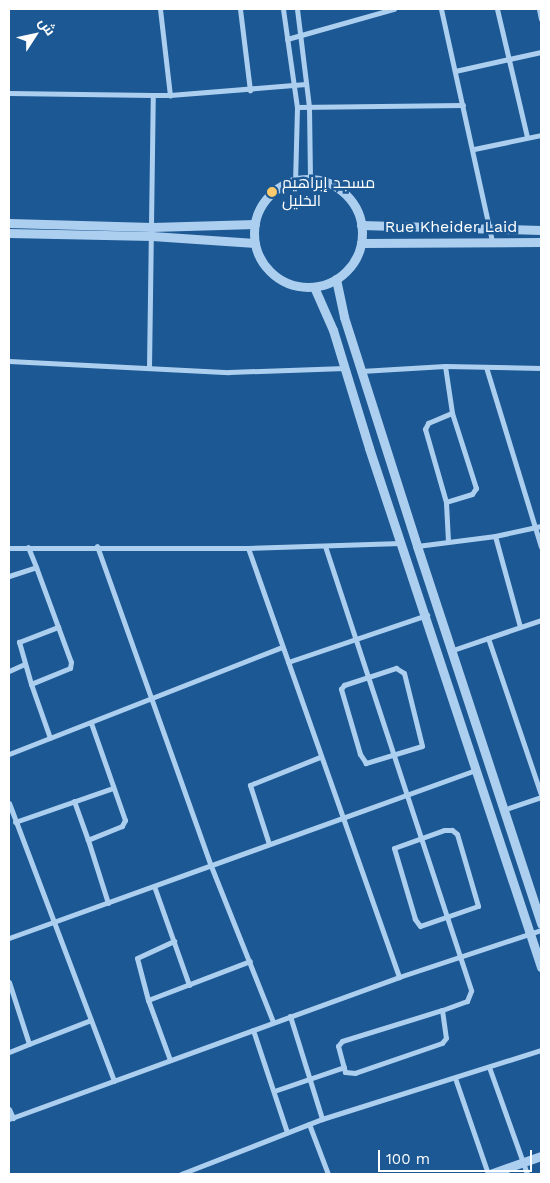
<!DOCTYPE html>
<html>
<head>
<meta charset="utf-8">
<style>
	body { margin:0 }
	#map { position:relative; width:550px; height:1183px; overflow:hidden; background:#1c5893; font-family:"Work Sans",Cairo,sans-serif }
	div>[style] { position:absolute }
	.minor>* { height:5px; margin:-2.5px; padding:0 2.5px; transform-origin:2.5px; border-radius:2.5px; background:#adcfef }
	.tertiary>* { height:9px; margin:-4.5px; padding:0 4.5px; transform-origin:4.5px; border-radius:4.5px; background:#adcfef }
	.tertiary>.ring { margin:-4.5px; padding:0; box-sizing:content-box; background:none; border:9px solid #adcfef; border-radius:50% }
	.dots>* { width:14px; height:14px; translate:-50% -50%; box-sizing:border-box; border:2px solid #1c5893; border-radius:50% }
	span { translate:-50% -50%; white-space:nowrap; text-align:center; line-height:1.15; -webkit-text-stroke:5px #1c5893; paint-order:stroke }
	.poi-label { font-size:16px; color:#fff }
	.left { translate:0 -50%; text-align:left }
	.street-label { font-size:16px; color:#fff }
	.frame { position:absolute; inset:0; border:10px solid #fff; pointer-events:none }
	.north { position:absolute; left:10px; top:10px; width:50px; height:50px; -webkit-text-stroke:4px #1c5893; paint-order:stroke; rotate:55deg; font-size:14px; font-weight:700; line-height:20px; text-align:center; color:#fff }
	.north::after { content:''; display:block; margin:auto; width:18px; height:22px; background:#fff; clip-path:polygon(50% 0,100% 100%,50% 72%,0 100%) }
	.scale { position:absolute; left:378px; top:1150px; width:154px; height:22px; box-sizing:border-box; border:2px solid #fff; border-top:0; padding-left:6px; font-size:15px; line-height:18px; white-space:nowrap; color:#fff; -webkit-text-stroke:4px #1c5893; paint-order:stroke }
</style>
</head>
<body>
<div id="map">
	<div class="minor">
		<div style="left:160px;top:9px;width:87px;rotate:83.4deg"></div>
		<div style="left:170px;top:95px;width:136px;rotate:-4.6deg"></div>
		<div style="left:240px;top:9px;width:82px;rotate:83deg"></div>
		<div style="left:283px;top:9px;width:99px;rotate:81.9deg"></div>
		<div style="left:297px;top:107px;width:74px;rotate:91.5deg"></div>
		<div style="left:297px;top:9px;width:99px;rotate:83deg"></div>
		<div style="left:309px;top:107px;width:72px;rotate:89.2deg"></div>
		<div style="left:441px;top:9px;width:237px;rotate:77.6deg"></div>
		<div style="left:497px;top:9px;width:131px;rotate:76.8deg"></div>
		<div style="left:539px;top:9px;width:10px;rotate:79deg"></div>
		<div style="left:287px;top:39px;width:111px;rotate:-15.7deg"></div>
		<div style="left:455px;top:71px;width:88px;rotate:-12.5deg"></div>
		<div style="left:9px;top:93px;width:144px;rotate:0.8deg"></div>
		<div style="left:297px;top:107px;width:166px;rotate:-0.7deg"></div>
		<div style="left:474px;top:149px;width:68px;rotate:-11.8deg"></div>
		<div style="left:9px;top:361px;width:220px;rotate:2.9deg"></div>
		<div style="left:229px;top:372px;width:116px;rotate:-2deg"></div>
		<div style="left:445px;top:366px;width:48px;rotate:81.5deg"></div>
		<div style="left:452px;top:413px;width:79px;rotate:72.3deg"></div>
		<div style="left:476px;top:488px;width:7px;rotate:124deg"></div>
		<div style="left:472px;top:494px;width:27px;rotate:163deg"></div>
		<div style="left:486px;top:367px;width:188px;rotate:73deg"></div>
		<div style="left:149px;top:368px;width:273px;rotate:-89.2deg"></div>
		<div style="left:153px;top:95px;width:17px"></div>
		<div style="left:361px;top:371px;width:84px;rotate:-3.4deg"></div>
		<div style="left:445px;top:366px;width:96px;rotate:1.2deg"></div>
		<div style="left:495px;top:536px;width:94px;rotate:74.6deg"></div>
		<div style="left:448px;top:541px;width:39px;rotate:-93deg"></div>
		<div style="left:446px;top:502px;width:76px;rotate:-106deg"></div>
		<div style="left:425px;top:429px;width:7px;rotate:-63deg"></div>
		<div style="left:428px;top:423px;width:26px;rotate:-23deg"></div>
		<div style="left:97px;top:546px;width:340px;rotate:70.4deg"></div>
		<div style="left:211px;top:866px;width:168px;rotate:68.3deg"></div>
		<div style="left:325px;top:546px;width:468px;rotate:71.8deg"></div>
		<div style="left:471px;top:991px;width:11px;rotate:112deg"></div>
		<div style="left:467px;top:1001px;width:27px;rotate:160deg"></div>
		<div style="left:417px;top:546px;width:79px;rotate:-7.3deg"></div>
		<div style="left:495px;top:536px;width:47px;rotate:-12.3deg"></div>
		<div style="left:28px;top:547px;width:22px;rotate:68deg"></div>
		<div style="left:9px;top:548px;width:239px"></div>
		<div style="left:248px;top:548px;width:153px;rotate:-1.9deg"></div>
		<div style="left:248px;top:548px;width:455px;rotate:70.6deg"></div>
		<div style="left:9px;top:576px;width:28px;rotate:-18deg"></div>
		<div style="left:36px;top:567px;width:101px;rotate:69.8deg"></div>
		<div style="left:71px;top:662px;width:6px;rotate:99deg"></div>
		<div style="left:70px;top:668px;width:42px;rotate:157.7deg"></div>
		<div style="left:31px;top:684px;width:57px;rotate:70.6deg"></div>
		<div style="left:488px;top:638px;width:166px;rotate:71.3deg"></div>
		<div style="left:450px;top:651px;width:96px;rotate:-18.8deg"></div>
		<div style="left:288px;top:662px;width:147px;rotate:-18.7deg"></div>
		<div style="left:396px;top:668px;width:9px;rotate:32deg"></div>
		<div style="left:404px;top:673px;width:75px;rotate:76.1deg"></div>
		<div style="left:422px;top:746px;width:59px;rotate:163.1deg"></div>
		<div style="left:366px;top:763px;width:11px;rotate:-124deg"></div>
		<div style="left:360px;top:754px;width:68px;rotate:-106.3deg"></div>
		<div style="left:341px;top:689px;width:5px;rotate:-53deg"></div>
		<div style="left:344px;top:685px;width:55px;rotate:-18.1deg"></div>
		<div style="left:9px;top:671px;width:17px;rotate:-24deg"></div>
		<div style="left:31px;top:684px;width:44px;rotate:-105.9deg"></div>
		<div style="left:19px;top:642px;width:42px;rotate:-21deg"></div>
		<div style="left:91px;top:723px;width:103px;rotate:70.7deg"></div>
		<div style="left:125px;top:820px;width:7px;rotate:117deg"></div>
		<div style="left:122px;top:826px;width:37px;rotate:158deg"></div>
		<div style="left:88px;top:840px;width:66px;rotate:72.4deg"></div>
		<div style="left:9px;top:754px;width:293px;rotate:-21.4deg"></div>
		<div style="left:74px;top:801px;width:41px;rotate:70.3deg"></div>
		<div style="left:9px;top:803px;width:297px;rotate:69.3deg"></div>
		<div style="left:503px;top:810px;width:40px;rotate:-18.9deg"></div>
		<div style="left:15px;top:822px;width:104px;rotate:-19.1deg"></div>
		<div style="left:444px;top:830px;width:8px"></div>
		<div style="left:452px;top:830px;width:6px;rotate:39deg"></div>
		<div style="left:457px;top:834px;width:75px;rotate:73.7deg"></div>
		<div style="left:478px;top:906px;width:61px;rotate:161deg"></div>
		<div style="left:420px;top:926px;width:9px;rotate:-126deg"></div>
		<div style="left:415px;top:919px;width:74px;rotate:-106.5deg"></div>
		<div style="left:394px;top:848px;width:53px;rotate:-19.8deg"></div>
		<div style="left:269px;top:844px;width:62px;rotate:-107.9deg"></div>
		<div style="left:250px;top:785px;width:75px;rotate:-21.8deg"></div>
		<div style="left:154px;top:886px;width:105px;rotate:70.5deg"></div>
		<div style="left:9px;top:938px;width:496px;rotate:-19.8deg"></div>
		<div style="left:9px;top:982px;width:65px;rotate:72.1deg"></div>
		<div style="left:29px;top:1044px;width:22px;rotate:158deg"></div>
		<div style="left:148px;top:1000px;width:43px;rotate:-104.7deg"></div>
		<div style="left:137px;top:958px;width:41px;rotate:-24.7deg"></div>
		<div style="left:442px;top:1010px;width:28px;rotate:82deg"></div>
		<div style="left:446px;top:1038px;width:6px;rotate:129deg"></div>
		<div style="left:442px;top:1043px;width:92px;rotate:161deg"></div>
		<div style="left:355px;top:1073px;width:10px;rotate:-174deg"></div>
		<div style="left:345px;top:1072px;width:27px;rotate:-105deg"></div>
		<div style="left:338px;top:1046px;width:6px;rotate:-51deg"></div>
		<div style="left:342px;top:1041px;width:105px;rotate:-17.2deg"></div>
		<div style="left:290px;top:1016px;width:108px;rotate:72.7deg"></div>
		<div style="left:253px;top:1030px;width:108px;rotate:71.6deg"></div>
		<div style="left:29px;top:1044px;width:66px;rotate:-21.2deg"></div>
		<div style="left:170px;top:1060px;width:64px;rotate:-110.1deg"></div>
		<div style="left:148px;top:1000px;width:109px;rotate:-20.9deg"></div>
		<div style="left:489px;top:1067px;width:114px;rotate:70.4deg"></div>
		<div style="left:455px;top:1078px;width:102px;rotate:71deg"></div>
		<div style="left:274px;top:1091px;width:74px;rotate:-18.9deg"></div>
		<div style="left:9px;top:1109px;width:10px;rotate:66deg"></div>
		<div style="left:9px;top:1119px;width:415px;rotate:-20deg"></div>
		<div style="left:399px;top:977px;width:150px;rotate:-18.3deg"></div>
		<div style="left:309px;top:1124px;width:53px;rotate:69.2deg"></div>
		<div style="left:181px;top:1174px;width:151px;rotate:-21.3deg"></div>
		<div style="left:322px;top:1119px;width:230px;rotate:-17.5deg"></div>
	</div>
	<div class="tertiary">
		<div class="ring" style="left:254px;top:179px;width:99px;height:99px"></div>
		<div style="left:9px;top:223px;width:143px;rotate:1.6deg"></div>
		<div style="left:152px;top:227px;width:103px;rotate:-1.7deg"></div>
		<div style="left:361px;top:225px;width:180px;rotate:1.6deg"></div>
		<div style="left:9px;top:233px;width:143px;rotate:1.2deg"></div>
		<div style="left:152px;top:236px;width:103px;rotate:3.9deg"></div>
		<div style="left:361px;top:243px;width:180px;rotate:-0.3deg"></div>
		<div style="left:336px;top:279px;width:39px;rotate:78deg"></div>
		<div style="left:344px;top:317px;width:240px;rotate:72.3deg"></div>
		<div style="left:417px;top:546px;width:398px;rotate:71.8deg"></div>
		<div style="left:314px;top:287px;width:47px;rotate:66.2deg"></div>
		<div style="left:333px;top:330px;width:123px;rotate:73deg"></div>
		<div style="left:369px;top:448px;width:547px;rotate:71.66deg"></div>
		<div style="left:490px;top:1174px;width:54px;rotate:-19.4deg"></div>
	</div>
	<div class="dots">
		<div style="left:272px;top:192px;background:#ffca6b"></div>
	</div>
	<div class="poi-label">
		<span class="left" style="left:282px;top:192px">مسجد إبراهيم<br>الخليل</span>
	</div>
	<div class="street-label">
		<span style="left:451px;top:227px">Rue Kheider Laid</span>
	</div>
	<div class="frame"></div>
	<div class="north">ش</div>
	<div class="scale">100 m</div>
</div>
</body>
</html>
